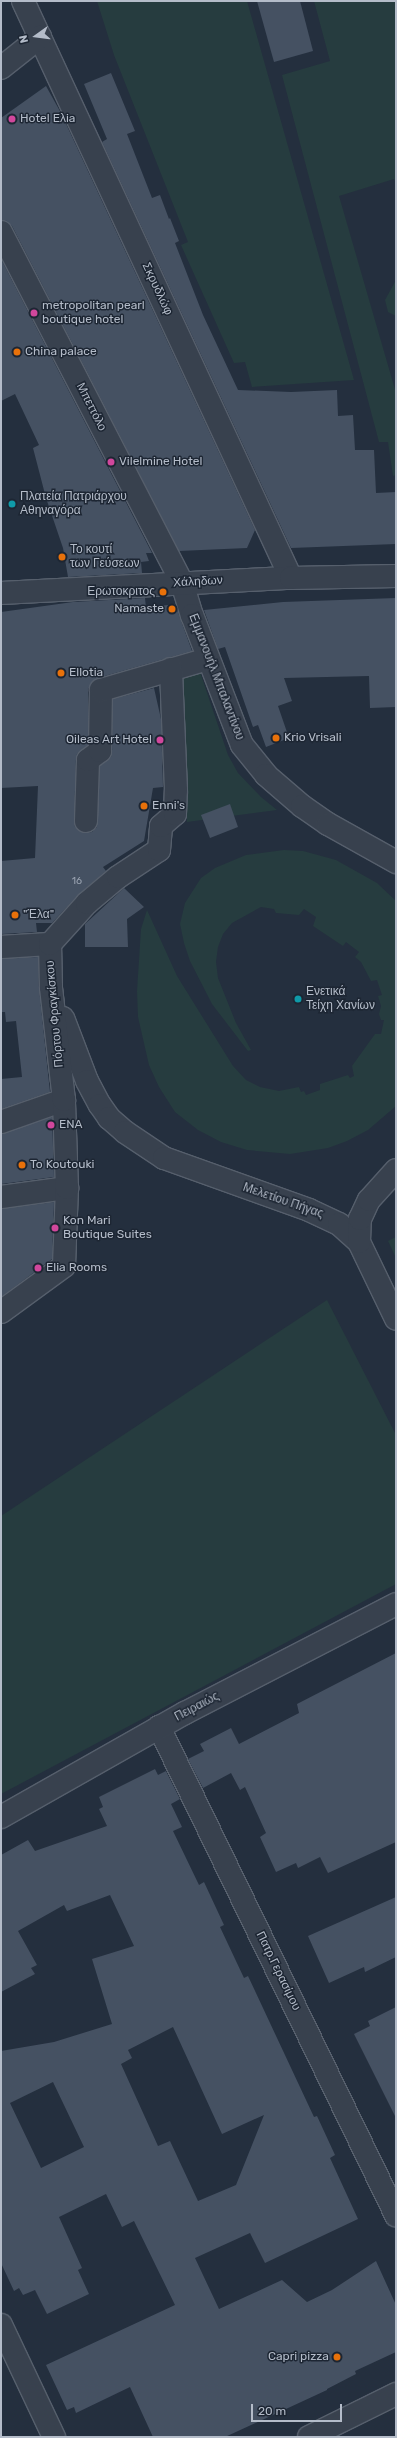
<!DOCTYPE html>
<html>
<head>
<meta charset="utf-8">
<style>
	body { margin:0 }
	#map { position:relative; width:397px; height:2438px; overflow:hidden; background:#242f3e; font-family:Rubik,sans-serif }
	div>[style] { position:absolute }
	.green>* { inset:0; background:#263c3f }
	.building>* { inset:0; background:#455162 }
	.roads { filter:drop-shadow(1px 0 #565f6c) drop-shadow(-1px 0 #565f6c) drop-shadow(0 1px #565f6c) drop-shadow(0 -1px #565f6c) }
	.minor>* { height:22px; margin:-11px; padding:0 11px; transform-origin:11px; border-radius:11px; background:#38414e }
	.dots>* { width:11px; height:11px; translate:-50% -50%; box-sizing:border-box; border:2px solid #1d2633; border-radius:50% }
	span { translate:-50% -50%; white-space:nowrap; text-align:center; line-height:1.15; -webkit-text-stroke:3px #1d2633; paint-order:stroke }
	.number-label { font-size:10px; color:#98a1af }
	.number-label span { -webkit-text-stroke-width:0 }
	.poi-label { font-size:12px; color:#b4bcc9 }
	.left { translate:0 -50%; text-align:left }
	.right { translate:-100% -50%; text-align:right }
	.street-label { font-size:12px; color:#b4bcc9 }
	.frame { position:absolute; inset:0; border:2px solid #b4bcc9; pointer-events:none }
	.north { position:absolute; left:16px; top:16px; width:40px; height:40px; -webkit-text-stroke:3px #1d2633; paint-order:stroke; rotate:256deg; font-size:11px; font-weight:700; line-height:16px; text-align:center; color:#b4bcc9 }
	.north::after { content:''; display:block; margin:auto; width:14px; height:18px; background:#b4bcc9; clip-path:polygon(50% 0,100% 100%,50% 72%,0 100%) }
	.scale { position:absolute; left:251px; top:2404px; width:91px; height:18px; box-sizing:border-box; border:2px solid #b4bcc9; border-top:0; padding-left:5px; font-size:12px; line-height:14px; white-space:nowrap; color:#b4bcc9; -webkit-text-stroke:3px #1d2633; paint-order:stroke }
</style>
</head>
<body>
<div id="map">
	<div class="green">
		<div style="clip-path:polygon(97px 1px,247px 1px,354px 380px,252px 387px,245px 362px,234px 363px,181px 245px,188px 242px,114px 55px)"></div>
		<div style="clip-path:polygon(314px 1px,396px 1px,396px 183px,394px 179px,339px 196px,396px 393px,396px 475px,393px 476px,388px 442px,379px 442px,282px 75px,330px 61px)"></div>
		<div style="clip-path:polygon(396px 280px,396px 316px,388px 312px,385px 300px)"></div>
		<div style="clip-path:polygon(199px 669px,228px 755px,238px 773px,261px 797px,277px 810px,187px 822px,178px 676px)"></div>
		<div style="clip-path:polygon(284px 850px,303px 851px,336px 860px,377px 883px,396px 901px,396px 1106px,368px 1130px,347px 1141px,328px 1148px,290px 1154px,247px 1150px,221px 1142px,198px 1130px,175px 1112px,159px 1087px,149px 1065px,138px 1017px,137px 991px,141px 929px,147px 910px,177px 976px,233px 1066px,246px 1080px,260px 1087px,279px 1091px,299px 1087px,301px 1092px,304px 1091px,306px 1095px,320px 1090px,320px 1084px,348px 1075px,350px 1078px,354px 1076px,352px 1066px,375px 1034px,381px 1034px,384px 1020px,381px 1020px,379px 1014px,381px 1006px,378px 996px,382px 995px,377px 980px,371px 981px,361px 962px,355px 957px,359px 952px,346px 942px,343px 946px,313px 926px,316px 917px,304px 909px,299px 915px,276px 913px,274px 909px,261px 907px,232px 923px,223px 934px,218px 947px,216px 962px,218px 978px,236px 1023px,251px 1050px,248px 1051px,212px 1004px,190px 961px,184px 943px,180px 924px,185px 903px,201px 878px,215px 868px,246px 855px)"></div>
		<div style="clip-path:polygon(396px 1237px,396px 1258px,388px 1241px)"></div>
		<div style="clip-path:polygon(327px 1300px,396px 1435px,396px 1584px,1px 1794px,1px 1516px)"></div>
	</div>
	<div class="building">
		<div style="clip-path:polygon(257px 1px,300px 1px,313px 51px,274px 62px)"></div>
		<div style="clip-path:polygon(111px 73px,135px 131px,127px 134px,152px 198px,160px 195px,169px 219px,170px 218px,179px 241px,175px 243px,203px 315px,238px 390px,291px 392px,337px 390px,338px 416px,353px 415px,355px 450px,374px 450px,376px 493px,396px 492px,396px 544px,291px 548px,102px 142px,107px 139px,84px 84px)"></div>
		<div style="clip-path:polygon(46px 86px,61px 113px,255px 530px,247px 548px,179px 551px,12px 226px,7px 221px,1px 220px,1px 118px)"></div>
		<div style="clip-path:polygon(1px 259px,152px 553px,146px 553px,149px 561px,141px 562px,142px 573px,68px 577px,63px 548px,46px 498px,33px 448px,39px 445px,15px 394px,1px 401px)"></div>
		<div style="clip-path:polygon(145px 598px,146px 608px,175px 604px,192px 651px,98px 678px,91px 683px,88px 690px,88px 745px,77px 754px,76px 759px,74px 821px,75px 827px,85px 833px,92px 832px,97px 827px,100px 766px,111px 757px,112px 751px,113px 699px,154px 688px,161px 719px,163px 787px,153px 788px,144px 841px,103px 867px,106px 871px,78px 895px,52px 923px,36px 923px,37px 932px,1px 934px,1px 861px,35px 858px,38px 786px,1px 788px,1px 612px,73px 602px)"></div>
		<div style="clip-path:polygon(396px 598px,396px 707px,370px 708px,369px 676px,284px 678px,292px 701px,278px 706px,289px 738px,266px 747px,258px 725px,253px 727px,225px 647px,218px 649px,204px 610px,283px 602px)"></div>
		<div style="clip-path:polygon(230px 804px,238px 827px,210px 838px,201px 815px)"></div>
		<div style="clip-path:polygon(124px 888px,144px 907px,127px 919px,128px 947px,85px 947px,85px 924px)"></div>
		<div style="clip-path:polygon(38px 957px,39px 988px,50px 1092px,1px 1109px,1px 1079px,22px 1077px,16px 1021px,6px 1022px,5px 1012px,1px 1012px,1px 959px)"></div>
		<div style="clip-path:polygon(52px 1117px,54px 1177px,1px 1184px,1px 1134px)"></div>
		<div style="clip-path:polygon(54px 1202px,52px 1259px,1px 1297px,1px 1209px)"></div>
		<div style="clip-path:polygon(396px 1653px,396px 1842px,328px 1873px,320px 1857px,298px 1868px,296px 1863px,276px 1872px,260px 1837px,266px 1833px,245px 1787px,240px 1790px,231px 1773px,203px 1788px,188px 1759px,204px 1751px,200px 1744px,231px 1728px,239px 1744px,299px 1713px,297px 1704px)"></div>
		<div style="clip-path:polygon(evenodd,155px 1769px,158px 1775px,166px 1771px,180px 1799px,171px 1804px,182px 1827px,173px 1831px,199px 1885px,204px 1882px,224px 1925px,220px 1927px,244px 1978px,248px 1976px,314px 2117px,317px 2116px,335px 2155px,330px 2158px,358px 2219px,265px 2263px,250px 2233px,195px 2258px,219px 2309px,282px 2280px,307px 2302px,332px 2290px,376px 2261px,396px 2305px,396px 2352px,355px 2371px,356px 2374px,327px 2389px,327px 2390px,225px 2437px,153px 2437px,130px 2387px,76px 2413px,74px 2407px,67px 2410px,46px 2365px,175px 2305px,134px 2221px,122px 2227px,106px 2194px,59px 2217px,82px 2268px,78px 2270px,89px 2294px,47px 2314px,35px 2290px,23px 2295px,19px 2288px,14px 2291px,1px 2263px,1px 2051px,54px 2042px,112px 2024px,92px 1959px,134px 1946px,110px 1895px,67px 1911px,64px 1905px,18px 1931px,37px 1965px,31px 1968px,35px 1974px,1px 1992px,1px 1855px,28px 1840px,35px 1851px,107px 1826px,99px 1809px,103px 1807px,99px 1797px,155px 1769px,173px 2027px,222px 2134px,264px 2115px,236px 2185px,198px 2201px,170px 2141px,158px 2146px,121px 2064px,132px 2058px,128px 2050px,173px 2027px,155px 1769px,53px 2082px,84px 2147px,41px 2168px,10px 2103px,53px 2082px)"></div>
		<div style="clip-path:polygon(396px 1897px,396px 1957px,365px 1972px,364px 1967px,329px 1983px,308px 1936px)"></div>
		<div style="clip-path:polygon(396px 2007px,396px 2118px,354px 2034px,370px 2026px,368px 2021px)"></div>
	</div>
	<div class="roads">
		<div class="minor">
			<div style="left:23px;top:1px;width:636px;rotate:65.09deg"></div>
			<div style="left:1px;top:68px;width:50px;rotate:-38.5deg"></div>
			<div style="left:1px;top:232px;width:395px;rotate:62.7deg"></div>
			<div style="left:182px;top:583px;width:34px;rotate:73deg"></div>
			<div style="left:192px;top:615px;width:139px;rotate:69deg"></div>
			<div style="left:242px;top:745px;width:38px;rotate:51deg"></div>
			<div style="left:266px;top:775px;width:48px;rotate:40.7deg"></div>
			<div style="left:302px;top:806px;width:32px;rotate:35deg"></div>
			<div style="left:328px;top:824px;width:78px;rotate:29.2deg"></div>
			<div style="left:1px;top:593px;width:290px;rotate:-3deg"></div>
			<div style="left:291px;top:578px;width:105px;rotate:-1.1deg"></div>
			<div style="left:86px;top:821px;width:61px;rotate:-88.1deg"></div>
			<div style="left:88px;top:760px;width:15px;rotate:-37deg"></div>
			<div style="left:100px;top:751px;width:61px;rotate:-89.1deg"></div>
			<div style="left:101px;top:690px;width:111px;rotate:-16.2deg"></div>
			<div style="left:1px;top:947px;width:49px;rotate:-3.5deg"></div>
			<div style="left:63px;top:1018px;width:67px;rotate:69.1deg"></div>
			<div style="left:87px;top:1081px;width:27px;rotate:62deg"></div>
			<div style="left:100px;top:1105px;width:16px;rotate:55deg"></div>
			<div style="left:109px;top:1118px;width:21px;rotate:41deg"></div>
			<div style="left:125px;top:1132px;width:47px;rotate:33.7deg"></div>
			<div style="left:164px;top:1158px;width:154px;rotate:19.7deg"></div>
			<div style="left:309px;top:1210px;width:33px;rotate:25deg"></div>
			<div style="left:339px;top:1224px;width:27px;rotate:42deg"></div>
			<div style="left:359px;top:1242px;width:85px;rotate:64.3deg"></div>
			<div style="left:1px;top:1122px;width:67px;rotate:-19.2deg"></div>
			<div style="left:1px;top:1197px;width:67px;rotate:-7.8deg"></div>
			<div style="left:359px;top:1242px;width:23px;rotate:-88deg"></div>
			<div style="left:360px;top:1219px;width:21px;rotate:-65deg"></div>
			<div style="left:369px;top:1200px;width:40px;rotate:-48deg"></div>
			<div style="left:1px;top:1312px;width:78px;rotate:-36.1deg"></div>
			<div style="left:64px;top:1266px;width:78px;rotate:-87.8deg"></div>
			<div style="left:67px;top:1188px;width:88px;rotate:-92deg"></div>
			<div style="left:64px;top:1100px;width:114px;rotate:-96.6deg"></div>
			<div style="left:51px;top:987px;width:43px;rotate:-91.3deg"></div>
			<div style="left:50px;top:944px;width:55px;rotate:-47.9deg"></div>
			<div style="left:87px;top:903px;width:40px;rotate:-40deg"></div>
			<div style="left:118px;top:877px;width:49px;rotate:-33.4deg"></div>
			<div style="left:159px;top:850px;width:24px;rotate:-85deg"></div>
			<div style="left:161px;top:826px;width:18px;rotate:-41deg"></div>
			<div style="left:175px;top:814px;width:24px;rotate:-88deg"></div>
			<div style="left:176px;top:790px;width:121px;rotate:-92.4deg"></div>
			<div style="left:159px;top:1727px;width:543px;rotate:64.1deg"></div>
			<div style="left:1px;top:1817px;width:211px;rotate:-29.5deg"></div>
			<div style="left:185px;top:1713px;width:237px;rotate:-27.3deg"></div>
			<div style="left:1px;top:2325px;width:124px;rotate:64.7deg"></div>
			<div style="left:309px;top:2437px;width:97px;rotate:-26.3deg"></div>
		</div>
	</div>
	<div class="dots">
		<div style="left:12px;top:119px;background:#d1479c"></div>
		<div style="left:34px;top:313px;background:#d1479c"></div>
		<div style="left:17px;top:352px;background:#e8710a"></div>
		<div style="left:111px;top:462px;background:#d1479c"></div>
		<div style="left:12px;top:504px;background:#0f9aa8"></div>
		<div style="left:62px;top:557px;background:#e8710a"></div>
		<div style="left:163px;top:592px;background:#e8710a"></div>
		<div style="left:172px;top:609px;background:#e8710a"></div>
		<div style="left:61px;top:673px;background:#e8710a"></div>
		<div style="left:276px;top:738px;background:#e8710a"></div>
		<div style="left:160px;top:740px;background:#d1479c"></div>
		<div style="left:144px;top:806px;background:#e8710a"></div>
		<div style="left:15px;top:915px;background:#e8710a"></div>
		<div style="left:298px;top:999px;background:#0f9aa8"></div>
		<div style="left:51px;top:1125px;background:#d1479c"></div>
		<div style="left:22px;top:1165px;background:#e8710a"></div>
		<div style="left:55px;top:1228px;background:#d1479c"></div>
		<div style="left:38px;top:1268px;background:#d1479c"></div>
		<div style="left:337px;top:2357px;background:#e8710a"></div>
	</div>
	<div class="number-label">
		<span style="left:77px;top:882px">16</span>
	</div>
	<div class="poi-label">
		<span class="left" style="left:20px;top:119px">Hotel Eλia</span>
		<span class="left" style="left:42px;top:313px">metropolitan pearl<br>boutique hotel</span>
		<span class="left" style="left:25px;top:352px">China palace</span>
		<span class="left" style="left:119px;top:462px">Vilelmine Hotel</span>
		<span class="left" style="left:20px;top:504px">Πλατεία Πατριάρχου<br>Αθηναγόρα</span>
		<span class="left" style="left:70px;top:557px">Το κουτί<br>των Γεύσεων</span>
		<span class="right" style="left:155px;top:592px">Ερωτοκριτος</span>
		<span class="right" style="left:164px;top:609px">Namaste</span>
		<span class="left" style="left:69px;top:673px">Ellotia</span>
		<span class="left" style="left:284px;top:738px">Krio Vrisali</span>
		<span class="right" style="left:152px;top:740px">Oileas Art Hotel</span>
		<span class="left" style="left:152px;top:806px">Enni's</span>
		<span class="left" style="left:23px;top:915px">"Έλα"</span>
		<span class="left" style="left:306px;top:999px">Ενετικά<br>Τείχη Χανίων</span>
		<span class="left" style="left:59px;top:1125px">ENA</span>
		<span class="left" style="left:30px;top:1165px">To Koutouki</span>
		<span class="left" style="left:63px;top:1228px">Kon Mari<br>Boutique Suites</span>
		<span class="left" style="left:46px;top:1268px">Elia Rooms</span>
		<span class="right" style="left:329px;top:2357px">Capri pizza</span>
	</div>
	<div class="street-label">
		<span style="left:157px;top:289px;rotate:65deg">Σκρυδλώφ</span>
		<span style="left:91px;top:407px;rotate:63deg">Μπεττόλο</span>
		<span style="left:198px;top:582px;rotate:-3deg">Χάληδων</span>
		<span style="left:216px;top:677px;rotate:69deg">Εμμανουήλ Μπαλαντίνου</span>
		<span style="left:55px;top:1014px;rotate:-95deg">Πόρτου Φραγκίσκου</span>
		<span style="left:283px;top:1201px;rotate:19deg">Μελετίου Πήγας</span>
		<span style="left:197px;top:1707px;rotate:-28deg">Πειραιώς</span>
		<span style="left:278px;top:1971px;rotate:64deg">Πατρ.Γερασίμου</span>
	</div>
	<div class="frame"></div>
	<div class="north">N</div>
	<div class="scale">20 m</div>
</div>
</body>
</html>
